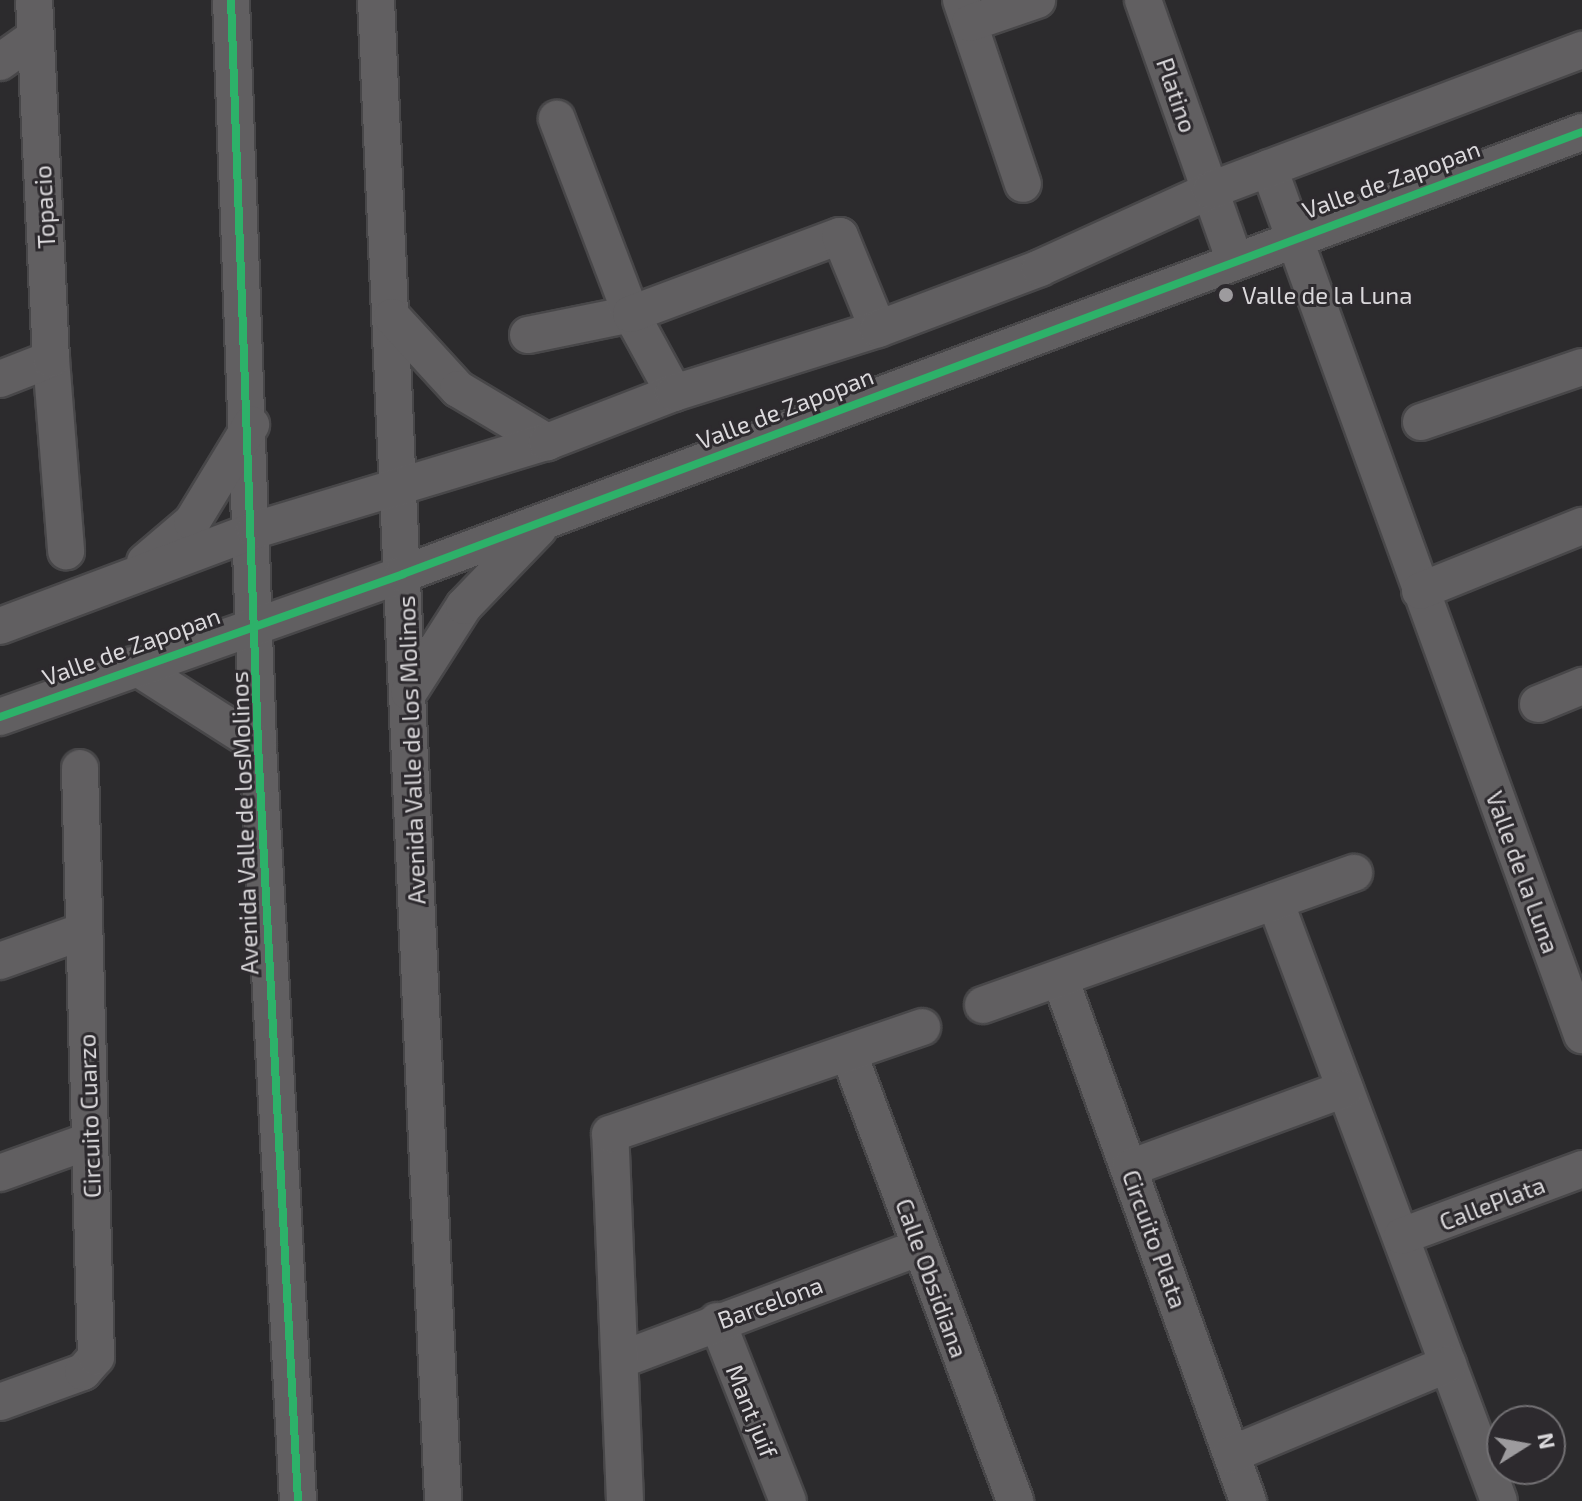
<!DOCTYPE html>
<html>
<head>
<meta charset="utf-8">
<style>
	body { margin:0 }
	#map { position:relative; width:1582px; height:1501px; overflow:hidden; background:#2c2b2d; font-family:"Exo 2",sans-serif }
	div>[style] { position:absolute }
	.roads { filter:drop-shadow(2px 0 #484749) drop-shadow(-2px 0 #484749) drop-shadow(0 2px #484749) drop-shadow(0 -2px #484749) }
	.minor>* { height:36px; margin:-18px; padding:0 18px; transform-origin:18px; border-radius:18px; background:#615f61 }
	.cycleway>* { height:8px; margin:-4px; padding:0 4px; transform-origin:4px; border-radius:4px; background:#2db169 }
	.dots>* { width:22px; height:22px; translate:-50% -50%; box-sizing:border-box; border:4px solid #2d2a2e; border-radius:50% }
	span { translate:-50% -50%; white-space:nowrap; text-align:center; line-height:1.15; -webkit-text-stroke:6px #2d2a2e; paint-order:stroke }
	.street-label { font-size:24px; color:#dad8db }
	.poi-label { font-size:24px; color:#dad8db }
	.left { translate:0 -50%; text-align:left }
	.north { position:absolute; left:1486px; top:1405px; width:80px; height:80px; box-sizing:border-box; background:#2d2a2e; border:2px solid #727073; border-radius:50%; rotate:79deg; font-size:22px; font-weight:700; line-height:32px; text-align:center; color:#dad8db }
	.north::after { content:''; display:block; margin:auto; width:28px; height:36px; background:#9d9b9e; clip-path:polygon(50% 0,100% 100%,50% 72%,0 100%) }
</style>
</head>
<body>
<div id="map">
	<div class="roads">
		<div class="minor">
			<div style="left:231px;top:0;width:745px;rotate:87.92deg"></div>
			<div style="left:258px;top:745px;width:757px;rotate:86.97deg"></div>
			<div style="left:376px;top:0;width:1502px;rotate:87.44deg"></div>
			<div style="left:961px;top:0;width:194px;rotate:71.4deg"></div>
			<div style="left:1143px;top:0;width:274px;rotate:70.6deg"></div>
			<div style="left:970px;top:23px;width:71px;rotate:-18.9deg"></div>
			<div style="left:0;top:62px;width:43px;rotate:-35.5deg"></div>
			<div style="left:1269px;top:168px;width:922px;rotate:70.15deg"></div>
			<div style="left:392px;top:317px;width:98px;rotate:47.5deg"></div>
			<div style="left:458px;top:389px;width:104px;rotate:30.8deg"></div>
			<div style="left:528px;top:335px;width:105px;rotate:-11.5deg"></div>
			<div style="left:631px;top:314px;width:209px;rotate:-110.8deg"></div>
			<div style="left:51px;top:359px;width:193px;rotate:85.5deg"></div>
			<div style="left:0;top:379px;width:55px;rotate:-21.4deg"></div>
			<div style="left:51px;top:359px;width:359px;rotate:-92.7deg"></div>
			<div style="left:674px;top:393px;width:90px;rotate:-118.6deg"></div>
			<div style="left:631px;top:314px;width:223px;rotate:-20.5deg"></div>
			<div style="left:840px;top:236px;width:100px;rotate:67.8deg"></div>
			<div style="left:1421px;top:422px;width:170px;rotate:-18.9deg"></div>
			<div style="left:145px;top:562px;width:62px;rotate:-40.4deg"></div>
			<div style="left:192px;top:522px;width:114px;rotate:-58.7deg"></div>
			<div style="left:1420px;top:591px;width:175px;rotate:-21.9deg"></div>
			<div style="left:0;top:626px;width:272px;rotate:-20.6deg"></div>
			<div style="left:255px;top:530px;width:305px;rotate:-16.8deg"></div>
			<div style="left:547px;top:442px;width:136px;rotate:-21.1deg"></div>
			<div style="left:674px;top:393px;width:214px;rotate:-17.4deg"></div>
			<div style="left:878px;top:329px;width:173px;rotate:-20.6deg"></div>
			<div style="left:1040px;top:268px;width:188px;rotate:-24.5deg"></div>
			<div style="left:1211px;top:190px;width:397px;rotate:-20.7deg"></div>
			<div style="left:133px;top:665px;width:148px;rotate:32.6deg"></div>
			<div style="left:409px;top:692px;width:102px;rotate:-57.4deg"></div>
			<div style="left:464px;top:606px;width:108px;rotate:-46.1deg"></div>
			<div style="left:1538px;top:704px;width:48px;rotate:-22.2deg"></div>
			<div style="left:0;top:717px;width:428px;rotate:-19.5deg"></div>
			<div style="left:403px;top:574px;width:1259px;rotate:-20.55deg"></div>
			<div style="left:1275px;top:901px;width:640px;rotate:69.53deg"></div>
			<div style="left:0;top:961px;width:89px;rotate:-19.7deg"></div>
			<div style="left:1060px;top:978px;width:556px;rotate:70.23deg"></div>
			<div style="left:983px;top:1005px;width:394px;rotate:-19.6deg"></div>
			<div style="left:849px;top:1054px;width:477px;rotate:69.6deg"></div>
			<div style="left:1130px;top:1168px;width:229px;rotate:-20.2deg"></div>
			<div style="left:0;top:1173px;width:95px;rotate:-19.8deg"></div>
			<div style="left:1402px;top:1236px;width:192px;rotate:-20.4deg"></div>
			<div style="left:717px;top:1321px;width:193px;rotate:68.5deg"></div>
			<div style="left:620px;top:1360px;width:321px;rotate:-20.6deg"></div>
			<div style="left:0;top:1402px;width:88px;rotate:-19.9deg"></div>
			<div style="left:83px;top:1372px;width:20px;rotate:-49deg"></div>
			<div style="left:96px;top:1357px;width:589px;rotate:-91.56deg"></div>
			<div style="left:1232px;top:1454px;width:234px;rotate:-22.6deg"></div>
			<div style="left:625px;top:1501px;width:367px;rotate:-92.3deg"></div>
			<div style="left:610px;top:1134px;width:330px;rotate:-18.9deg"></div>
		</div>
	</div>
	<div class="cycleway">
		<div style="left:231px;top:0;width:745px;rotate:87.92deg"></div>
		<div style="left:258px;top:745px;width:757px;rotate:86.97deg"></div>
		<div style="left:0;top:717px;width:428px;rotate:-19.5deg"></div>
		<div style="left:403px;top:574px;width:1259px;rotate:-20.55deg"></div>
	</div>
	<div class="dots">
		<div style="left:1226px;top:295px;background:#9d9b9e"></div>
	</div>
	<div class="street-label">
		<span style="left:1177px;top:95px;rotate:71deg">Platino</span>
		<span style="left:1391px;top:179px;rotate:-20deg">Valle de Zapopan</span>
		<span style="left:44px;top:207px;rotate:-93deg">Topacio</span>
		<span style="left:785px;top:408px;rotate:-21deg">Valle de Zapopan</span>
		<span style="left:131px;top:646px;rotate:-20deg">Valle de Zapopan</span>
		<span style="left:411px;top:750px;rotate:-92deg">Avenida Valle de los Molinos</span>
		<span style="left:244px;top:823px;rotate:-92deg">Avenida Valle de losMolinos</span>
		<span style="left:1523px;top:872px;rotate:70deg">Valle de la Luna</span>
		<span style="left:89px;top:1116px;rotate:-92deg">Circuito Cuarzo</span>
		<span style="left:1492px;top:1203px;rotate:-21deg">CallePlata</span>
		<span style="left:1155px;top:1239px;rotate:70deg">Circuito Plata</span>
		<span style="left:932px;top:1278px;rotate:70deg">Calle Obsidiana</span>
		<span style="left:770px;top:1302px;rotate:-20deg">Barcelona</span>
		<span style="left:752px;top:1411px;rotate:68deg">Mant juif</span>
	</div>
	<div class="poi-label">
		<span class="left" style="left:1242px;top:295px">Valle de la Luna</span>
	</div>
	<div class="north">N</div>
</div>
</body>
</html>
